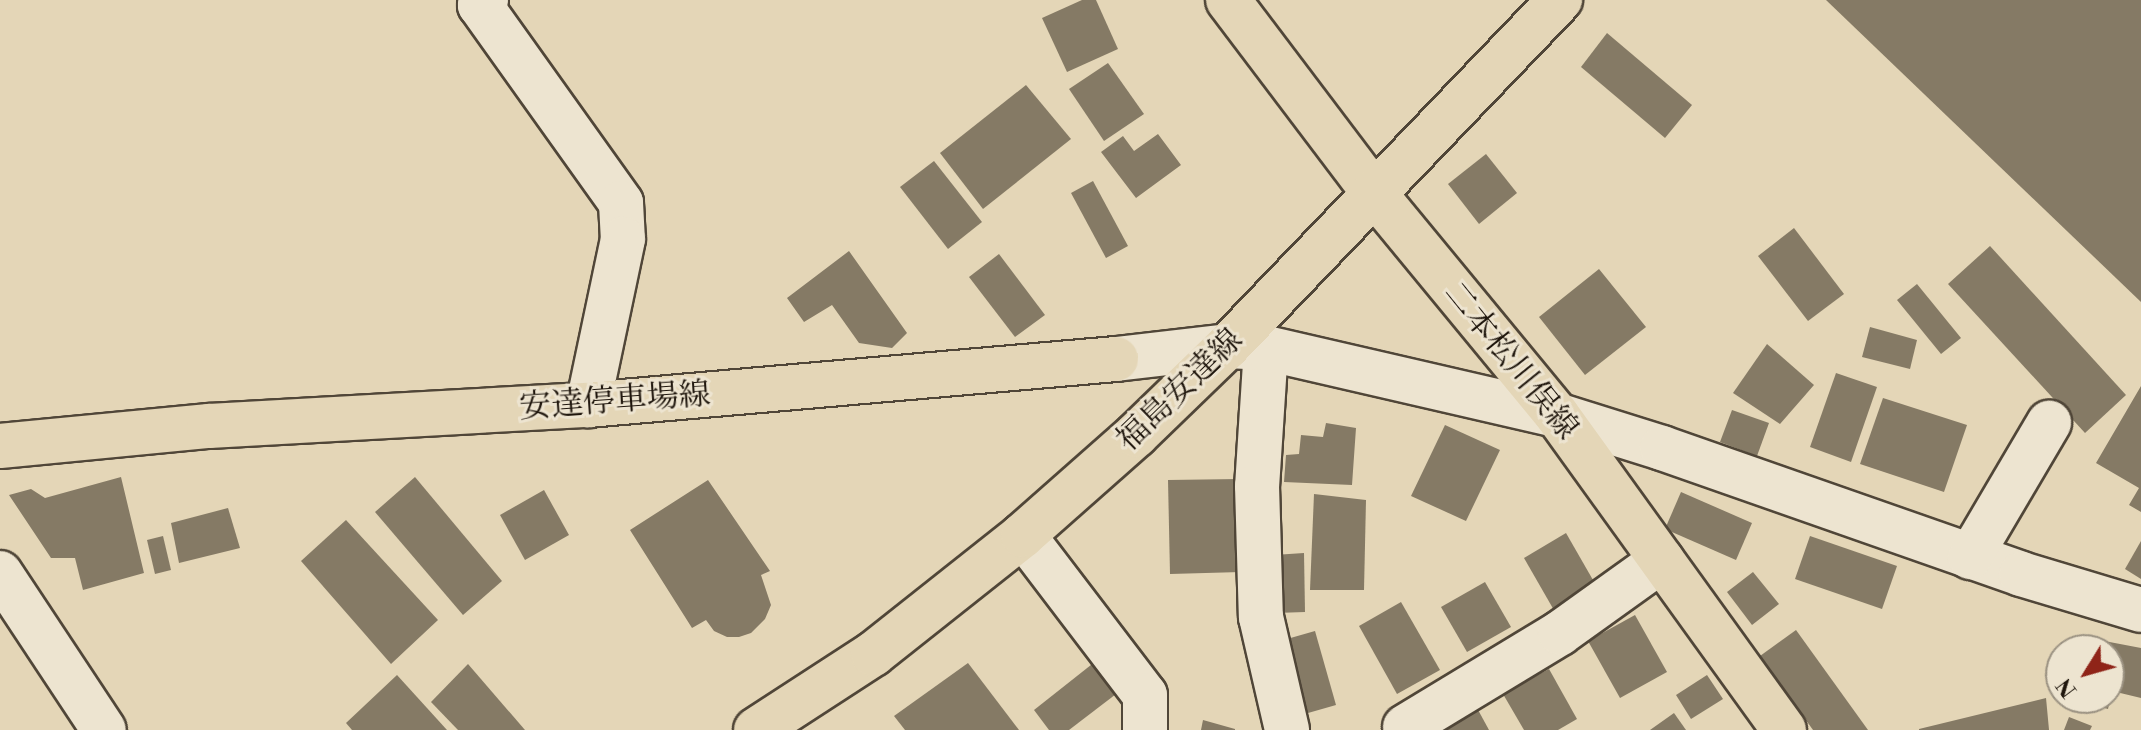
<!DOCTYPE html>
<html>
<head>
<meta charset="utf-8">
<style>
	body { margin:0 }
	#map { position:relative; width:2141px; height:730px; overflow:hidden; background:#e4d6b7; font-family:"Libre Bodoni","Noto Serif JP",serif }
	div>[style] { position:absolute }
	.building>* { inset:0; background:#857a65 }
	.roads { filter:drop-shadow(2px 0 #504638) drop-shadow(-2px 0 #504638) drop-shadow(0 2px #504638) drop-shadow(0 -2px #504638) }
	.minor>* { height:44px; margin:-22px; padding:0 22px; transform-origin:22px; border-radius:22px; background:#ede4d0 }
	.major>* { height:44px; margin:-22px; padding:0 22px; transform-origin:22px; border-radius:22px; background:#e4d6b7 }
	span { translate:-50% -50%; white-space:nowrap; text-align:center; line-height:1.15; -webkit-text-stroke:6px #ede4d0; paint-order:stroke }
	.street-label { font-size:32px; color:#1f160d }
	.north { position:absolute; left:2045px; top:634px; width:80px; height:80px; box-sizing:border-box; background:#ede4d0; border:2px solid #9b9282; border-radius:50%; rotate:233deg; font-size:22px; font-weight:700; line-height:32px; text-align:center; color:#1f160d }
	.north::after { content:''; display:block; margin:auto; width:28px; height:36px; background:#8f2418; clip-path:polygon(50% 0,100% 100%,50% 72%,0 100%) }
</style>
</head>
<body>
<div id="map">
	<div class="building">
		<div style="clip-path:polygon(1082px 0,1096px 0,1118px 49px,1067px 72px,1042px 18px)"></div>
		<div style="clip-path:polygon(1826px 0,2141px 0,2141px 302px)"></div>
		<div style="clip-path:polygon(1607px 33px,1692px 105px,1665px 138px,1581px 67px)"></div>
		<div style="clip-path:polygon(1108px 63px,1144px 114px,1104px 141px,1069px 89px)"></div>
		<div style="clip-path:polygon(1026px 85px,1071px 139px,983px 209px,940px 153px)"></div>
		<div style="clip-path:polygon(1158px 134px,1181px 165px,1136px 198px,1101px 152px,1123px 136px,1134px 151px)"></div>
		<div style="clip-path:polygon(1486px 154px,1517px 193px,1479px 224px,1448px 184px)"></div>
		<div style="clip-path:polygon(934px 161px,982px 222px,948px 249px,900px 187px)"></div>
		<div style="clip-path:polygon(1093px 181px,1128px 246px,1106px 258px,1071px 193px)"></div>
		<div style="clip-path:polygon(1794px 228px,1844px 294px,1808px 321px,1758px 256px)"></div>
		<div style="clip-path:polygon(1990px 246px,2126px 395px,2085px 433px,1948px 284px)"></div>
		<div style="clip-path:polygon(849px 251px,907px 333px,892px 348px,859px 343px,832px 305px,804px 322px,787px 298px)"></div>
		<div style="clip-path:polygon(999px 254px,1045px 315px,1015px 337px,969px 277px)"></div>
		<div style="clip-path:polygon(1599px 269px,1646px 327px,1585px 375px,1539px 317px)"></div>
		<div style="clip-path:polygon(1917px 284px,1961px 338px,1941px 354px,1897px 300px)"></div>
		<div style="clip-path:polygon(1870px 327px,1917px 340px,1910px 369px,1862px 357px)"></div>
		<div style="clip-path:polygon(1767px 344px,1814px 385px,1780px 424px,1733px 393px)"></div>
		<div style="clip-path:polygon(1836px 373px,1877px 387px,1851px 462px,1810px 447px)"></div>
		<div style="clip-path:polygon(2141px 386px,2141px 512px,2129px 505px,2139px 488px,2096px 463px)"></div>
		<div style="clip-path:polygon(1883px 398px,1967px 425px,1944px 492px,1860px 464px)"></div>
		<div style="clip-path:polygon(1732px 410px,1769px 423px,1757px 456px,1720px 442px)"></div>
		<div style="clip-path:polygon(1326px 423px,1356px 428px,1352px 485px,1284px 482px,1286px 455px,1299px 454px,1301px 435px,1323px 437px)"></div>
		<div style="clip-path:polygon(1445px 425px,1500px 450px,1466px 521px,1411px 496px)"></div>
		<div style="clip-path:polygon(121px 477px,144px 573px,83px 590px,75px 558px,51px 558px,9px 495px,31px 489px,45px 498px)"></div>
		<div style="clip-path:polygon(415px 477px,502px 581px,463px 615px,375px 512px)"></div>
		<div style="clip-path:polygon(1239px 479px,1241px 572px,1170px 574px,1168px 480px)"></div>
		<div style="clip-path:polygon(708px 480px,770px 571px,761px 575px,771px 605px,765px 619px,751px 633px,739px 637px,727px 637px,714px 631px,706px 620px,692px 628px,630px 530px)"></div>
		<div style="clip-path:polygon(544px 490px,569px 535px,525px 560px,500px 515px)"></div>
		<div style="clip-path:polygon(1681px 492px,1752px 523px,1736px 560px,1665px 529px)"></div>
		<div style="clip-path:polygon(1314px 494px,1366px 500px,1364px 590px,1310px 590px)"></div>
		<div style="clip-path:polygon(228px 508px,240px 548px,179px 563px,171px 523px)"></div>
		<div style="clip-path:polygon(346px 520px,438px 620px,391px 664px,301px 561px)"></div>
		<div style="clip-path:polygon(1566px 533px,1597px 587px,1555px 612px,1524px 558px)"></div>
		<div style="clip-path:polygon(163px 536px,171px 570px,155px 574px,147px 540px)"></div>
		<div style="clip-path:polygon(1810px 536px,1897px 566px,1882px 609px,1795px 579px)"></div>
		<div style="clip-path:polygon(2141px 541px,2141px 579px,2125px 569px)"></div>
		<div style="clip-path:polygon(1304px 553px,1305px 612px,1276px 613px,1274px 555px)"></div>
		<div style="clip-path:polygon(1753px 572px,1779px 604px,1752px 625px,1727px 592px)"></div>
		<div style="clip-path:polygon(1485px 582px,1511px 627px,1467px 652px,1441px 607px)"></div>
		<div style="clip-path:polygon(1401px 602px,1440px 670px,1397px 694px,1359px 626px)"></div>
		<div style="clip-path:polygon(1635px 615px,1667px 672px,1620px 698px,1588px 641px)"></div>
		<div style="clip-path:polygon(1796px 630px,1868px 730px,1813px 730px,1760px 656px)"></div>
		<div style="clip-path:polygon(1315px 631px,1336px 705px,1301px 715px,1280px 641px)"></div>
		<div style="clip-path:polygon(2078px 636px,2141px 648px,2141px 698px,2112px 691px,2108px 709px,2075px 699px,2109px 698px,2109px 650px,2075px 650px)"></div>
		<div style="clip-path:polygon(1096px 661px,1120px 691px,1069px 730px,1049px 730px,1034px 710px)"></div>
		<div style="clip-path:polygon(968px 663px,1019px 730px,905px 730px,894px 716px)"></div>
		<div style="clip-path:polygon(468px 664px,525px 730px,458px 730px,431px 702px)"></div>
		<div style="clip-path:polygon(1549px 669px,1577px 719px,1558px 730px,1524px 730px,1503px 694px)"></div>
		<div style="clip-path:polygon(397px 675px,447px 730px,352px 730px,346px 723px)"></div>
		<div style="clip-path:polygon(1707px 675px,1723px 699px,1691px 719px,1676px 695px)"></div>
		<div style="clip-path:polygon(2046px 698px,2049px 730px,1919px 730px,1919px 729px)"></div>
		<div style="clip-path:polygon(1477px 708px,1489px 730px,1439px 730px)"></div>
		<div style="clip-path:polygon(1674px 713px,1686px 730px,1650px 730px)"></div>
		<div style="clip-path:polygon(2069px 717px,2092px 726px,2090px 730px,2064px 730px)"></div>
		<div style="clip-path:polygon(1203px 720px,1235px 729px,1235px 730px,1201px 730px)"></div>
	</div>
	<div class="roads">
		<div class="minor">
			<div style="left:486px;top:0;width:8px;rotate:140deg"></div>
			<div style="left:480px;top:5px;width:243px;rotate:54.5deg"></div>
			<div style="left:621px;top:203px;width:36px;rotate:87deg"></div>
			<div style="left:623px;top:239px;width:170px;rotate:101.9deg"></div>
			<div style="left:1266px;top:348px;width:138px;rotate:93.7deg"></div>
			<div style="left:1257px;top:486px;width:131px;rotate:88.3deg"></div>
			<div style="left:1261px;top:617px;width:116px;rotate:77deg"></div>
			<div style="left:1116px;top:359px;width:113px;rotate:-6.6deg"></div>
			<div style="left:1228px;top:346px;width:38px;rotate:3deg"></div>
			<div style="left:1266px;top:348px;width:299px;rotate:13deg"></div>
			<div style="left:1557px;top:415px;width:110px;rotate:17.4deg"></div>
			<div style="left:1662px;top:448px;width:380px;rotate:19.3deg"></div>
			<div style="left:2021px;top:574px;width:125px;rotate:16.7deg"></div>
			<div style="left:1023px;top:535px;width:201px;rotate:52.7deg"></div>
			<div style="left:1145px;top:695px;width:35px;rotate:90deg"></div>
			<div style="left:1970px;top:557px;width:156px;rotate:-59.5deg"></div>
			<div style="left:0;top:573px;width:188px;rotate:56.5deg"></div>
			<div style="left:1405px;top:727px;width:181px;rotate:-31.2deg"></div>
			<div style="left:1560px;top:633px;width:125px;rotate:-35.6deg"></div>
		</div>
		<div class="major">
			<div style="left:1228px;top:0;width:242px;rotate:52.9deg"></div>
			<div style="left:1374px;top:193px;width:288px;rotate:50.5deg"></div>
			<div style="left:1557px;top:415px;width:388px;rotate:54.2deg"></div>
			<div style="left:0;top:446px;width:210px;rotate:-5.5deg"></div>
			<div style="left:209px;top:426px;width:380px;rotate:-3.2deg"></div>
			<div style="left:588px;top:405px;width:530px;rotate:-4.98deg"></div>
			<div style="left:756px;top:730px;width:140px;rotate:-33deg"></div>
			<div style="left:873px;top:654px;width:191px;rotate:-38.4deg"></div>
			<div style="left:1023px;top:535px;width:151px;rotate:-41.5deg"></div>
			<div style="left:1136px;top:435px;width:128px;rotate:-44.1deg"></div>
			<div style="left:1228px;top:346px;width:480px;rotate:-46.2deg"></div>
		</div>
	</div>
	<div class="street-label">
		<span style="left:1511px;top:361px;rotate:51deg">二本松川俣線</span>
		<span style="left:1180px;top:390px;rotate:-44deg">福島安達線</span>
		<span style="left:615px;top:401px;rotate:-4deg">安達停車場線</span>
	</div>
	<div class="north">N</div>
</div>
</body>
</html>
